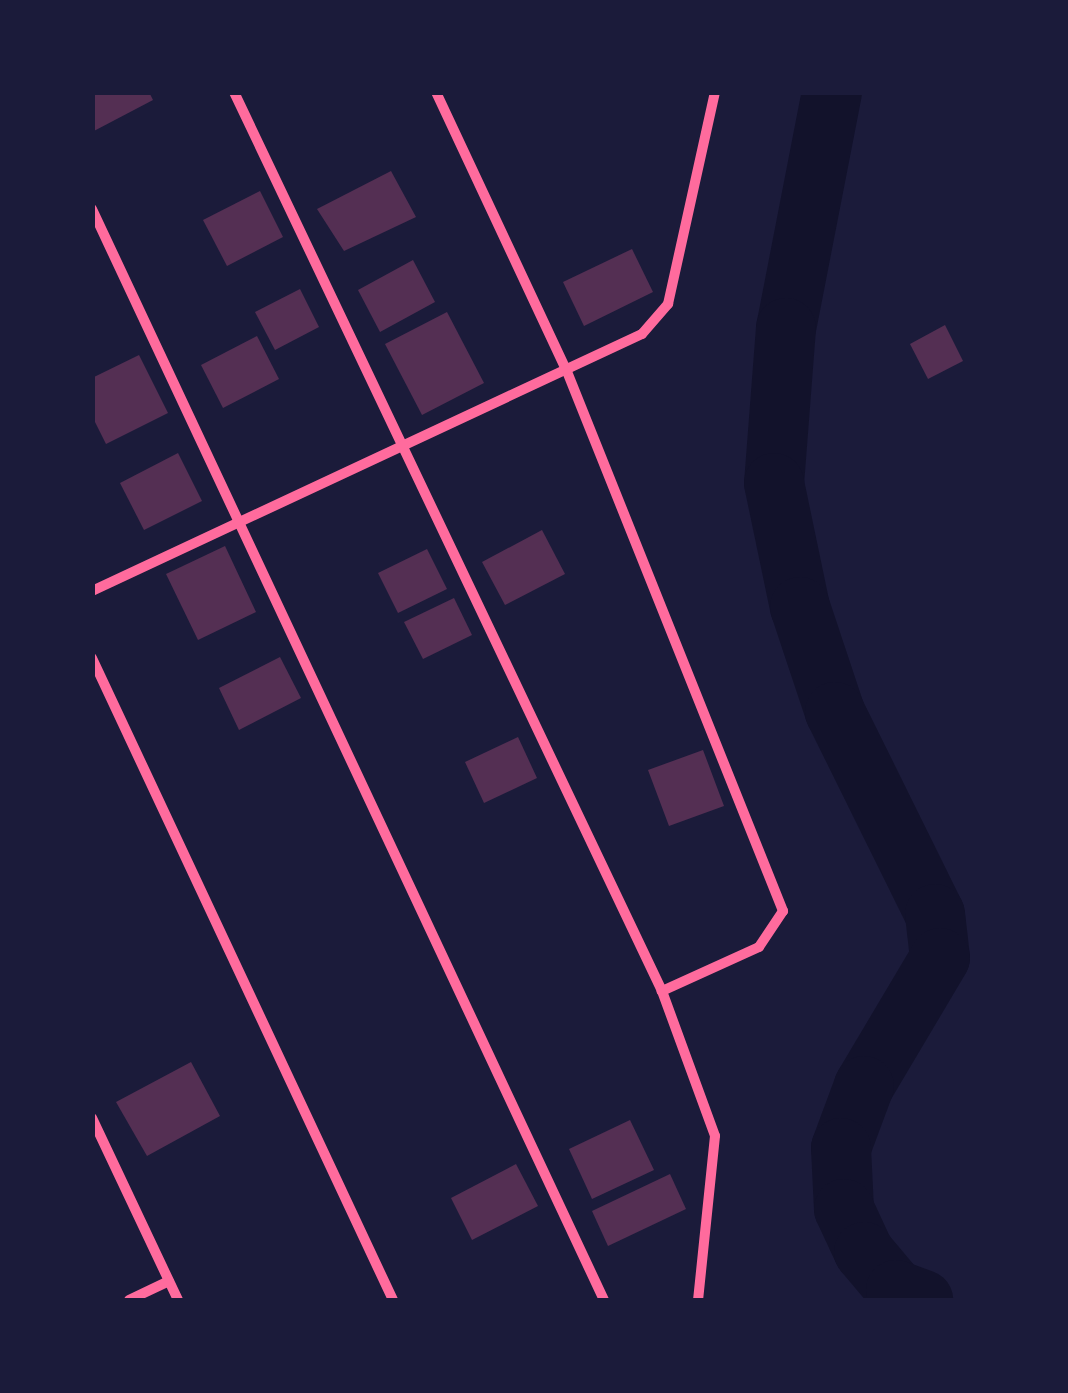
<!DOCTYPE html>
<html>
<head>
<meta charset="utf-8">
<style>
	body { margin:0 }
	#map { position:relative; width:1068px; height:1393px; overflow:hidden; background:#1b1b3a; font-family:Commissioner,sans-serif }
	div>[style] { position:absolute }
	.river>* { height:60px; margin:-30px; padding:0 30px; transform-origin:30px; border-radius:30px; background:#12122b }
	.building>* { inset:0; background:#542f53 }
	.minor>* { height:10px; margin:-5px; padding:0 5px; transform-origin:5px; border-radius:5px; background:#ff6b9d }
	span { translate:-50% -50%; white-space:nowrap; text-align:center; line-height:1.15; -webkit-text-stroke:8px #1b1b3a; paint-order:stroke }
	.frame { position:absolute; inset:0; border:95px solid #1b1b3a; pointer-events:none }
</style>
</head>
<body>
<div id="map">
	<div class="river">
		<div style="left:832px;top:92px;width:240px;rotate:101deg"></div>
		<div style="left:786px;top:328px;width:155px;rotate:94.4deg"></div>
		<div style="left:774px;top:483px;width:127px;rotate:78.2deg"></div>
		<div style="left:800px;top:607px;width:111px;rotate:71.6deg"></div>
		<div style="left:835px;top:712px;width:225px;rotate:63.7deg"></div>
		<div style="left:935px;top:914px;width:44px;rotate:83.5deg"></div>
		<div style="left:940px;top:958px;width:149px;rotate:120.7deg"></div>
		<div style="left:864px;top:1086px;width:66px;rotate:110.4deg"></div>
		<div style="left:841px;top:1148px;width:61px;rotate:87.2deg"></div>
		<div style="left:844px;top:1209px;width:47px;rotate:65.1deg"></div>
		<div style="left:864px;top:1252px;width:50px;rotate:49.9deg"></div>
		<div style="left:896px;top:1290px;width:29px;rotate:20deg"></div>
	</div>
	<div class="building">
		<div style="clip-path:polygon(92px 92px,149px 92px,153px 100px,92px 132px)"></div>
		<div style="clip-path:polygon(391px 171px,416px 217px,344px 251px,317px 209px)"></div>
		<div style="clip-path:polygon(260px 191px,283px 237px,227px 266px,203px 220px)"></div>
		<div style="clip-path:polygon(632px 249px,653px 292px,584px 326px,563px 282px)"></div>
		<div style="clip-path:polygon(413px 260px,435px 302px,380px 332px,358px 290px)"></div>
		<div style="clip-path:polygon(300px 289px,319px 327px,275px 350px,255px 312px)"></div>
		<div style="clip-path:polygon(447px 312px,484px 383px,422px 415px,385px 344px)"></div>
		<div style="clip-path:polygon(945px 325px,963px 361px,928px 379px,910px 344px)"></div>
		<div style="clip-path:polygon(257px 336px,279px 379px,223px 408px,201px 365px)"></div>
		<div style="clip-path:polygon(139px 355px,168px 413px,106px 444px,92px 416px,92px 378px)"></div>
		<div style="clip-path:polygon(178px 453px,202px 501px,144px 530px,120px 483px)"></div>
		<div style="clip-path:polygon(542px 530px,565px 574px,505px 605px,482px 562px)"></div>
		<div style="clip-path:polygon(225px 546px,256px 612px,198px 640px,166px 574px)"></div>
		<div style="clip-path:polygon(427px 549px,447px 589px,398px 613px,378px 573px)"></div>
		<div style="clip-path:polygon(454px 598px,472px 635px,423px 659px,404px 622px)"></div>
		<div style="clip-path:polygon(280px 657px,301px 698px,239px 730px,219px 688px)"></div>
		<div style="clip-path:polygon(518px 737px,537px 778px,484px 803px,465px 762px)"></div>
		<div style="clip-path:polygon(703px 750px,724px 806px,669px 826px,648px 770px)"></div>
		<div style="clip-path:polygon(191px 1062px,220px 1116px,147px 1156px,116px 1102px)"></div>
		<div style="clip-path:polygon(630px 1120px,654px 1170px,592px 1199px,569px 1149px)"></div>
		<div style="clip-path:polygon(516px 1164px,538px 1206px,472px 1240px,451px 1198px)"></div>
		<div style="clip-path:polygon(670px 1174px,686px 1209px,608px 1246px,592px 1211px)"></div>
	</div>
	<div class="minor">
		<div style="left:234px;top:92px;width:996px;rotate:64.54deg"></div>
		<div style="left:662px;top:991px;width:154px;rotate:69.9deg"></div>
		<div style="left:715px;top:1136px;width:165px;rotate:95.9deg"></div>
		<div style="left:436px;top:92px;width:306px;rotate:64.9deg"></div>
		<div style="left:566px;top:369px;width:584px;rotate:68.18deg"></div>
		<div style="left:783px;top:911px;width:43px;rotate:123.7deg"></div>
		<div style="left:759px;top:947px;width:107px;rotate:155.6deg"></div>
		<div style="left:92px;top:209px;width:1205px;rotate:64.86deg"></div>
		<div style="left:92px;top:591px;width:607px;rotate:-25.05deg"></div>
		<div style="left:642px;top:334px;width:40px;rotate:-49deg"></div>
		<div style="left:668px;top:304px;width:217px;rotate:-77.5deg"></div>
		<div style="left:92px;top:658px;width:709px;rotate:64.88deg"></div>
		<div style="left:92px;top:1118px;width:201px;rotate:64.7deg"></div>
		<div style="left:129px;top:1300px;width:44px;rotate:-25.4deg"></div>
	</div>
	<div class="frame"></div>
</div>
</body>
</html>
